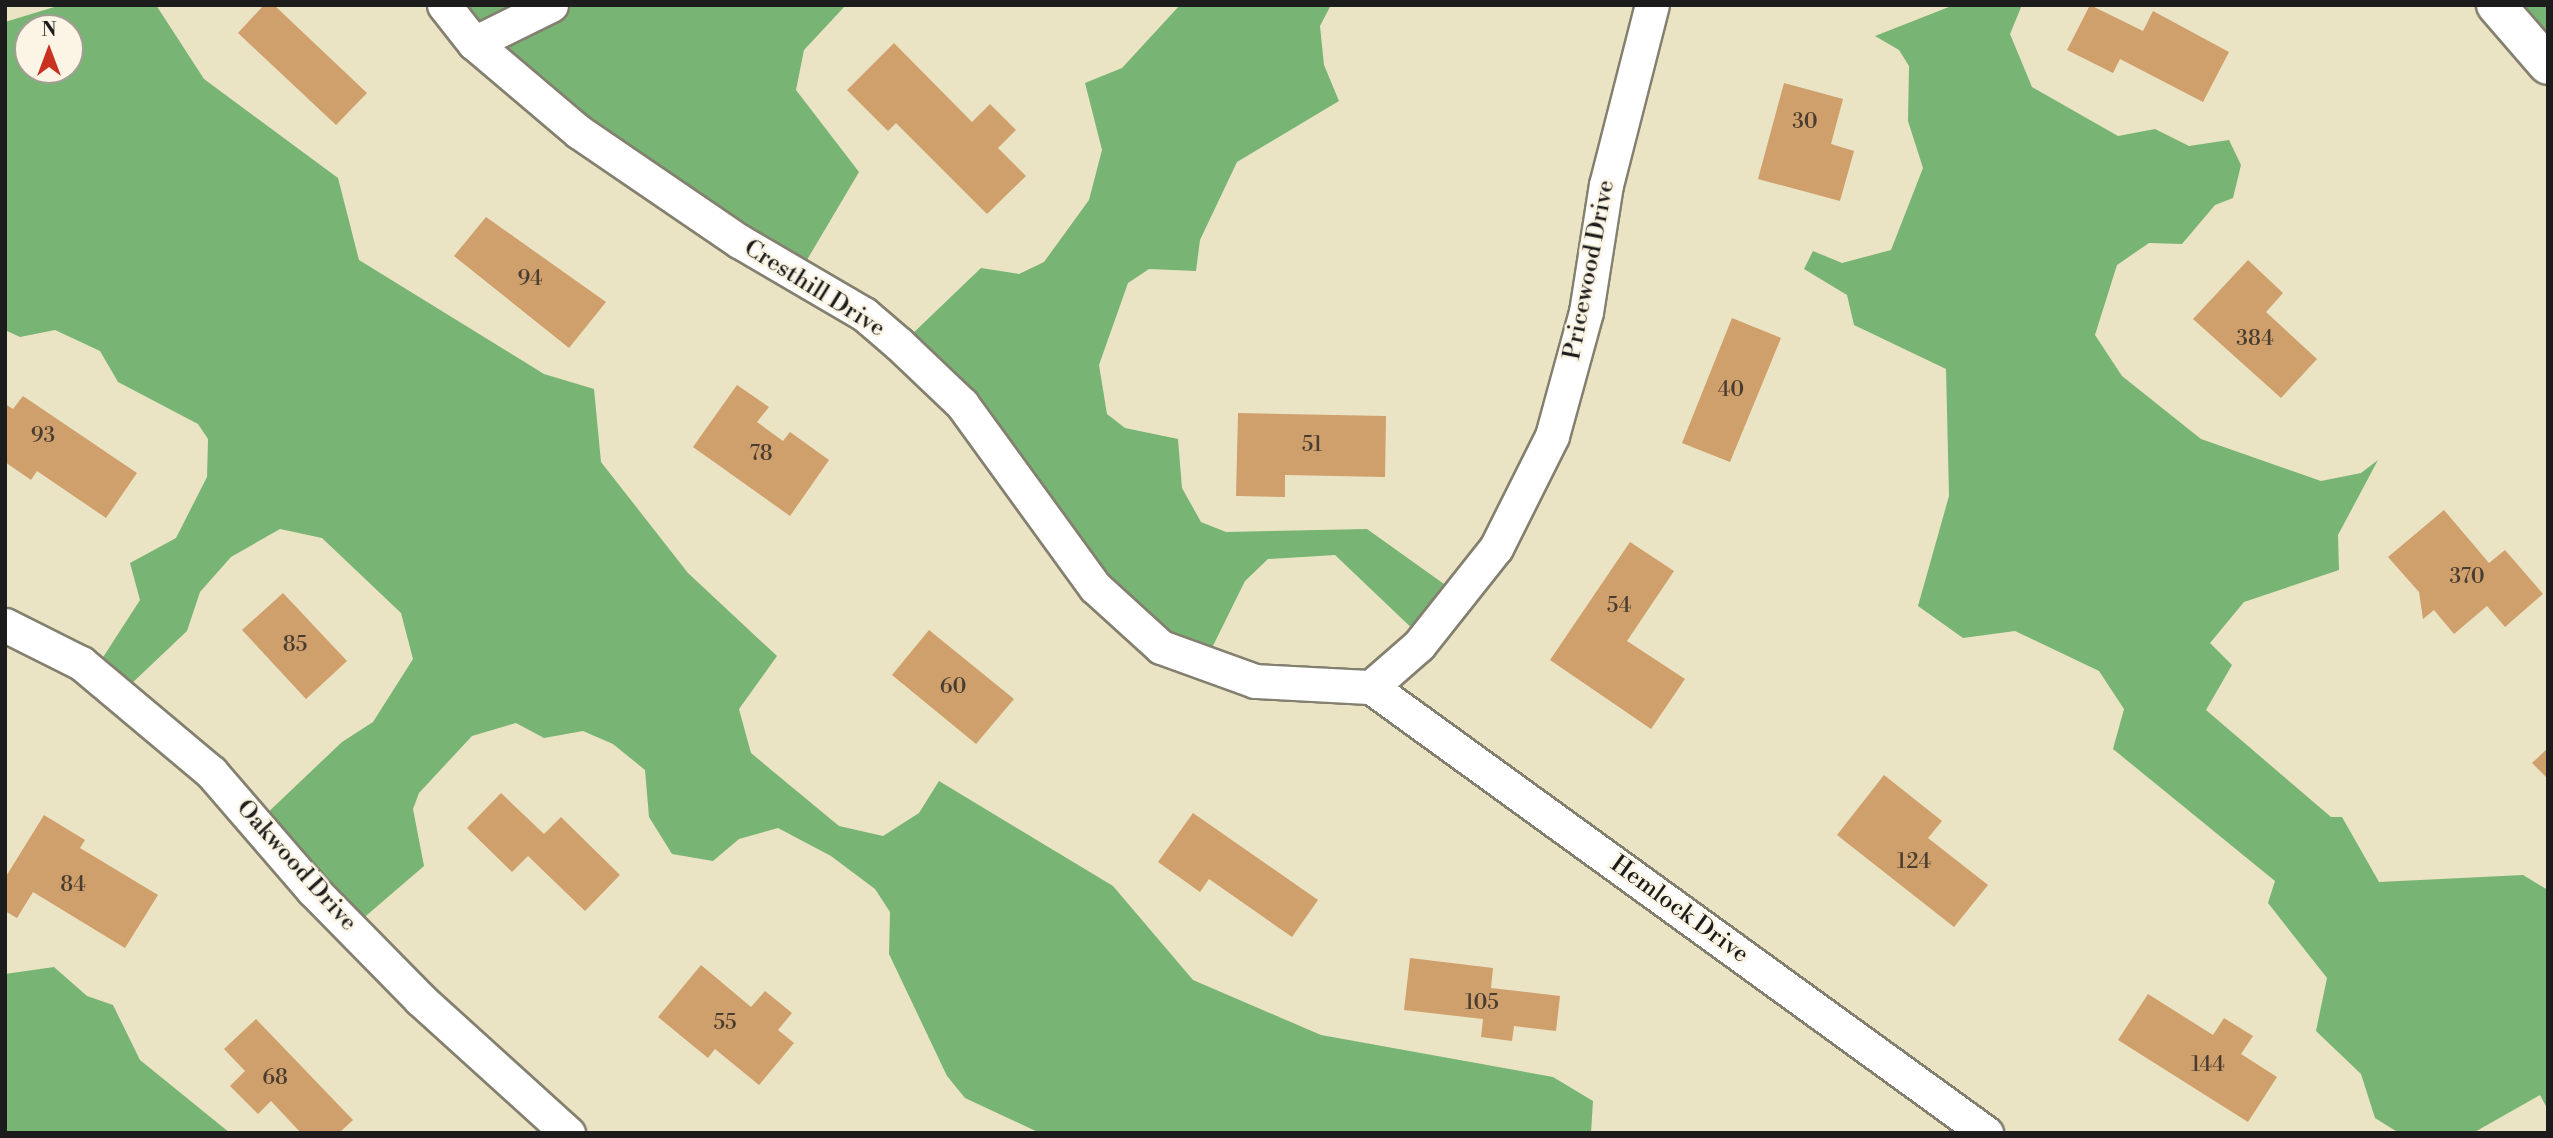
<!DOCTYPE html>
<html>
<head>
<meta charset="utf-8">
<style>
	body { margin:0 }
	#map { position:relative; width:2553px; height:1138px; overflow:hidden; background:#ebe4c4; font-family:"Libre Bodoni",serif }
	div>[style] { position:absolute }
	.forest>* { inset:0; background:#78b474 }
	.building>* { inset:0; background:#cf9f6c }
	.roads { filter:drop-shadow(2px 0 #848070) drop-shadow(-2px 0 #848070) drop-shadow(0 2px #848070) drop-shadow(0 -2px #848070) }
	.street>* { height:33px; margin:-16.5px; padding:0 16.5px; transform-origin:16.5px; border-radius:16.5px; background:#fff }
	.secondary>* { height:38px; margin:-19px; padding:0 19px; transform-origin:19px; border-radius:19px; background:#fff }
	span { translate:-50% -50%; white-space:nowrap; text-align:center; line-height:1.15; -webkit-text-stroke:5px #fcf5e5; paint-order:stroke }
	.number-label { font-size:21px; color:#493d30 }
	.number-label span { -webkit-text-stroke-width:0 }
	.street-label { font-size:24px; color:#1c1c1c }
	.frame { position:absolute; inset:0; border:7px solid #1c1c1c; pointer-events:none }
	.north { position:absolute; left:14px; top:14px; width:70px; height:70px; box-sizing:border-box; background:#fcf5e5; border:2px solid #a29e95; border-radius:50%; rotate:0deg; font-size:19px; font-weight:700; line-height:28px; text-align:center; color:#1c1c1c }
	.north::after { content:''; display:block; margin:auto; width:24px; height:32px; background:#c8321e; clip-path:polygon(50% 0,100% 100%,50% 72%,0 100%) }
</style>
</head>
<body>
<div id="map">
	<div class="forest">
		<div style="clip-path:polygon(evenodd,61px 5px,156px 5px,204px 79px,338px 178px,359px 260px,544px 374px,594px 389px,601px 462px,688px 573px,777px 656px,739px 709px,751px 753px,839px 826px,883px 836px,919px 813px,939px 781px,1113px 886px,1193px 980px,1321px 1035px,1553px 1077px,1593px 1101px,1591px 1133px,1040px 1133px,965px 1098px,947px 1076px,889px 954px,890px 912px,875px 889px,831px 856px,778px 828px,739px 839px,713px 861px,672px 854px,649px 817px,645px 770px,613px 744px,583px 731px,544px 738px,516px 723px,472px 736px,419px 793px,413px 809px,424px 866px,346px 933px,262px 818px,342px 742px,373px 722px,413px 659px,401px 613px,322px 538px,280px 529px,231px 557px,200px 592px,187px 631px,110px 704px,87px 682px,140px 600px,130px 563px,176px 538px,207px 477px,208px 439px,198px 424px,118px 382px,100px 351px,55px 330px,20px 337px,5px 330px,5px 22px,61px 5px,28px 28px,70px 28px,70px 70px,28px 70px,28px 28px)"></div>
		<div style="clip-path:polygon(445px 5px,846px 5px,804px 50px,796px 90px,859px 172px,801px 270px,602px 145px)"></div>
		<div style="clip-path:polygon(1180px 5px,1331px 5px,1320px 26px,1324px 65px,1339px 101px,1237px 162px,1200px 240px,1196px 271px,1149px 269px,1128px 283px,1099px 365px,1107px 414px,1125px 428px,1178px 439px,1182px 488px,1201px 522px,1226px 532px,1367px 529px,1451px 589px,1418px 634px,1335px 555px,1268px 559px,1245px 581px,1206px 660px,1141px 630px,908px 338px,981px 268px,1019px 274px,1044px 262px,1089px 200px,1102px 150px,1085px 83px,1122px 68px)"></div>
		<div style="clip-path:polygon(1954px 5px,2022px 5px,2010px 34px,2032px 87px,2118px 136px,2155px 129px,2189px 146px,2229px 140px,2241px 165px,2233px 198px,2215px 205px,2182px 244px,2149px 243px,2117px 265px,2095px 335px,2122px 376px,2201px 439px,2321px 481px,2361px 473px,2378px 460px,2338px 535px,2339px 570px,2244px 602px,2210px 643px,2232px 665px,2206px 710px,2331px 817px,2342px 817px,2379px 882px,2523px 875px,2548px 890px,2548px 1110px,2540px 1095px,2473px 1133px,2399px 1133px,2375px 1118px,2361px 1074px,2316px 1031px,2327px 978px,2268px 903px,2275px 881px,2113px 749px,2124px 709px,2099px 671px,2015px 631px,1963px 638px,1918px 606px,1949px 496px,1946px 369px,1854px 325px,1847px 295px,1804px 269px,1813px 251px,1842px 263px,1891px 250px,1923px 168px,1908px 121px,1909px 66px,1899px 50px,1875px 36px)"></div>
		<div style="clip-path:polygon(2487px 5px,2548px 5px,2548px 81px)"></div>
		<div style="clip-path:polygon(54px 967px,87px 996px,113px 1005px,140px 1060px,230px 1133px,5px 1133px,5px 974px)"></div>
	</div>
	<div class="building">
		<div style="clip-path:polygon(264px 5px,274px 5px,367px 93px,336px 125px,238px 33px)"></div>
		<div style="clip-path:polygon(2090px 5px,2143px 31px,2153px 11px,2229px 52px,2203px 102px,2120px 59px,2113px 73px,2067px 50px)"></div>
		<div style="clip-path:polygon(894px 43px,972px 122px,990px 104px,1016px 130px,998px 148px,1026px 176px,987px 214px,896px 123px,888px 131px,847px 90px)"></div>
		<div style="clip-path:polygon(1784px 83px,1843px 99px,1831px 144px,1854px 151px,1840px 201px,1758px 179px)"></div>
		<div style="clip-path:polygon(486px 217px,606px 302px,569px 348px,454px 256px)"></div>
		<div style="clip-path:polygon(2248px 260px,2283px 293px,2266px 312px,2317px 359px,2281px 398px,2193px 319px)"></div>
		<div style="clip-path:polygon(1732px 318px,1781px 338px,1730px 462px,1682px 443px)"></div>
		<div style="clip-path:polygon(737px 385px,769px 407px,757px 422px,783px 441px,790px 432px,829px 460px,790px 516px,693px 447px)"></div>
		<div style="clip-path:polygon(23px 396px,137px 473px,106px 518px,37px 471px,31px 480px,5px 462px,5px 404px,13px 409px)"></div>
		<div style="clip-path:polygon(1238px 413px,1386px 416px,1385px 477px,1285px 475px,1285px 497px,1236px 496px)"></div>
		<div style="clip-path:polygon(2444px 510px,2489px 563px,2505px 550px,2543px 594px,2505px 627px,2487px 606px,2454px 634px,2434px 610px,2423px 619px,2419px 592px,2388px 557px)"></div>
		<div style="clip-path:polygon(1630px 542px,1674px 571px,1627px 641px,1685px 679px,1651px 729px,1550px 660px)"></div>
		<div style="clip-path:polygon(283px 593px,347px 661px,306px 699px,242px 630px)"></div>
		<div style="clip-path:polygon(929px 630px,1014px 699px,976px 744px,892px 675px)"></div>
		<div style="clip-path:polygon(2548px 748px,2548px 779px,2532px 763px)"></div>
		<div style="clip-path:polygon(1884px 775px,1942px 821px,1928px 838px,1988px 885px,1954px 927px,1837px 835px)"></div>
		<div style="clip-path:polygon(501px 793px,544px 834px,561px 817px,620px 875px,585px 911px,528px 856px,512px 872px,467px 828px)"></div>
		<div style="clip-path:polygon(1193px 813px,1318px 900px,1292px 937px,1209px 879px,1200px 892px,1158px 862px)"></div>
		<div style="clip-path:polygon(44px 815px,85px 840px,80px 848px,158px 895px,125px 948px,33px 892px,17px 918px,5px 911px,5px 878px)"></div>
		<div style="clip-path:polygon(1410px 958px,1493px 968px,1491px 988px,1560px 996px,1556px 1031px,1514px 1026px,1512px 1041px,1481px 1037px,1483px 1019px,1404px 1010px)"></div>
		<div style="clip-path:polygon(701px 965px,751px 1007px,765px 991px,792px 1013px,778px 1030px,794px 1043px,759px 1085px,715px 1049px,708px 1058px,658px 1017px)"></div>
		<div style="clip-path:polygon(2148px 994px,2213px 1035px,2224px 1018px,2253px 1036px,2241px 1054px,2277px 1077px,2248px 1122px,2118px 1040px)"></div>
		<div style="clip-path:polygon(256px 1019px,353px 1120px,339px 1133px,301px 1133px,271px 1101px,258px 1114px,230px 1086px,245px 1071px,224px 1049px)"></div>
	</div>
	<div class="roads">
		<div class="street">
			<div style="left:444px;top:5px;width:48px;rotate:51.7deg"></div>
			<div style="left:474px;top:43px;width:138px;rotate:40.3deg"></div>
			<div style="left:579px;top:132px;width:194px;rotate:34.3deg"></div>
			<div style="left:739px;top:241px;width:145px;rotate:30.3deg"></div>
			<div style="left:864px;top:314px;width:46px;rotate:40.6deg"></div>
			<div style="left:899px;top:344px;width:87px;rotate:43.6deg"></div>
			<div style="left:962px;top:404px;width:226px;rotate:54deg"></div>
			<div style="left:1095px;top:587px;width:89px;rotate:42.3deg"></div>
			<div style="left:1161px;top:647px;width:100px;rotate:19.9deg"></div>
			<div style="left:1255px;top:681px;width:116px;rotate:3deg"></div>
			<div style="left:474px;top:43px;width:86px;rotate:-26.3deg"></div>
			<div style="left:5px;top:625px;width:85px;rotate:26.6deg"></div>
			<div style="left:81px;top:663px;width:170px;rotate:40deg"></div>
			<div style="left:211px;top:772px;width:156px;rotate:49.2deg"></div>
			<div style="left:313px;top:890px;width:153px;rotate:45.5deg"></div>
			<div style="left:420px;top:999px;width:200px;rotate:42.2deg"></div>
			<div style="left:1371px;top:687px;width:760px;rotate:35.95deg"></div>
			<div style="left:1371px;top:687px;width:64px;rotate:-41.2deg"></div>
			<div style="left:1419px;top:645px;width:124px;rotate:-51.6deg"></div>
			<div style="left:1496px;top:548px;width:125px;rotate:-63.4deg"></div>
			<div style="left:1552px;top:436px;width:129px;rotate:-74.7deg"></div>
			<div style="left:1586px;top:312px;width:129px;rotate:-81.1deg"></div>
			<div style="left:1606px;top:185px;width:186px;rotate:-75.7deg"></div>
		</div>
		<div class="secondary">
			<div style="left:2496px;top:5px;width:79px;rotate:49.1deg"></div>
		</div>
	</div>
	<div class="number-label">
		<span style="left:1805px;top:122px">30</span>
		<span style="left:530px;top:279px">94</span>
		<span style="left:2255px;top:339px">384</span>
		<span style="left:1731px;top:390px">40</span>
		<span style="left:43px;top:436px">93</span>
		<span style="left:1312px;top:445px">51</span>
		<span style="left:761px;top:454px">78</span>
		<span style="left:2467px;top:577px">370</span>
		<span style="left:1619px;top:606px">54</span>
		<span style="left:295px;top:645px">85</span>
		<span style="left:953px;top:687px">60</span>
		<span style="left:1914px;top:862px">124</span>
		<span style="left:73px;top:885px">84</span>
		<span style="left:1482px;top:1003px">105</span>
		<span style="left:725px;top:1023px">55</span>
		<span style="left:2208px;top:1065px">144</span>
		<span style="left:275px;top:1078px">68</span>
	</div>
	<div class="street-label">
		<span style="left:1590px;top:270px;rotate:-79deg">Pricewood Drive</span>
		<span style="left:814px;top:289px;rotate:32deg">Cresthill Drive</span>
		<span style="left:296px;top:866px;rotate:48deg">Oakwood Drive</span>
		<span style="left:1679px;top:910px;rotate:36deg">Hemlock Drive</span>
	</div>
	<div class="frame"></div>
	<div class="north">N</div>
</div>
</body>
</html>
